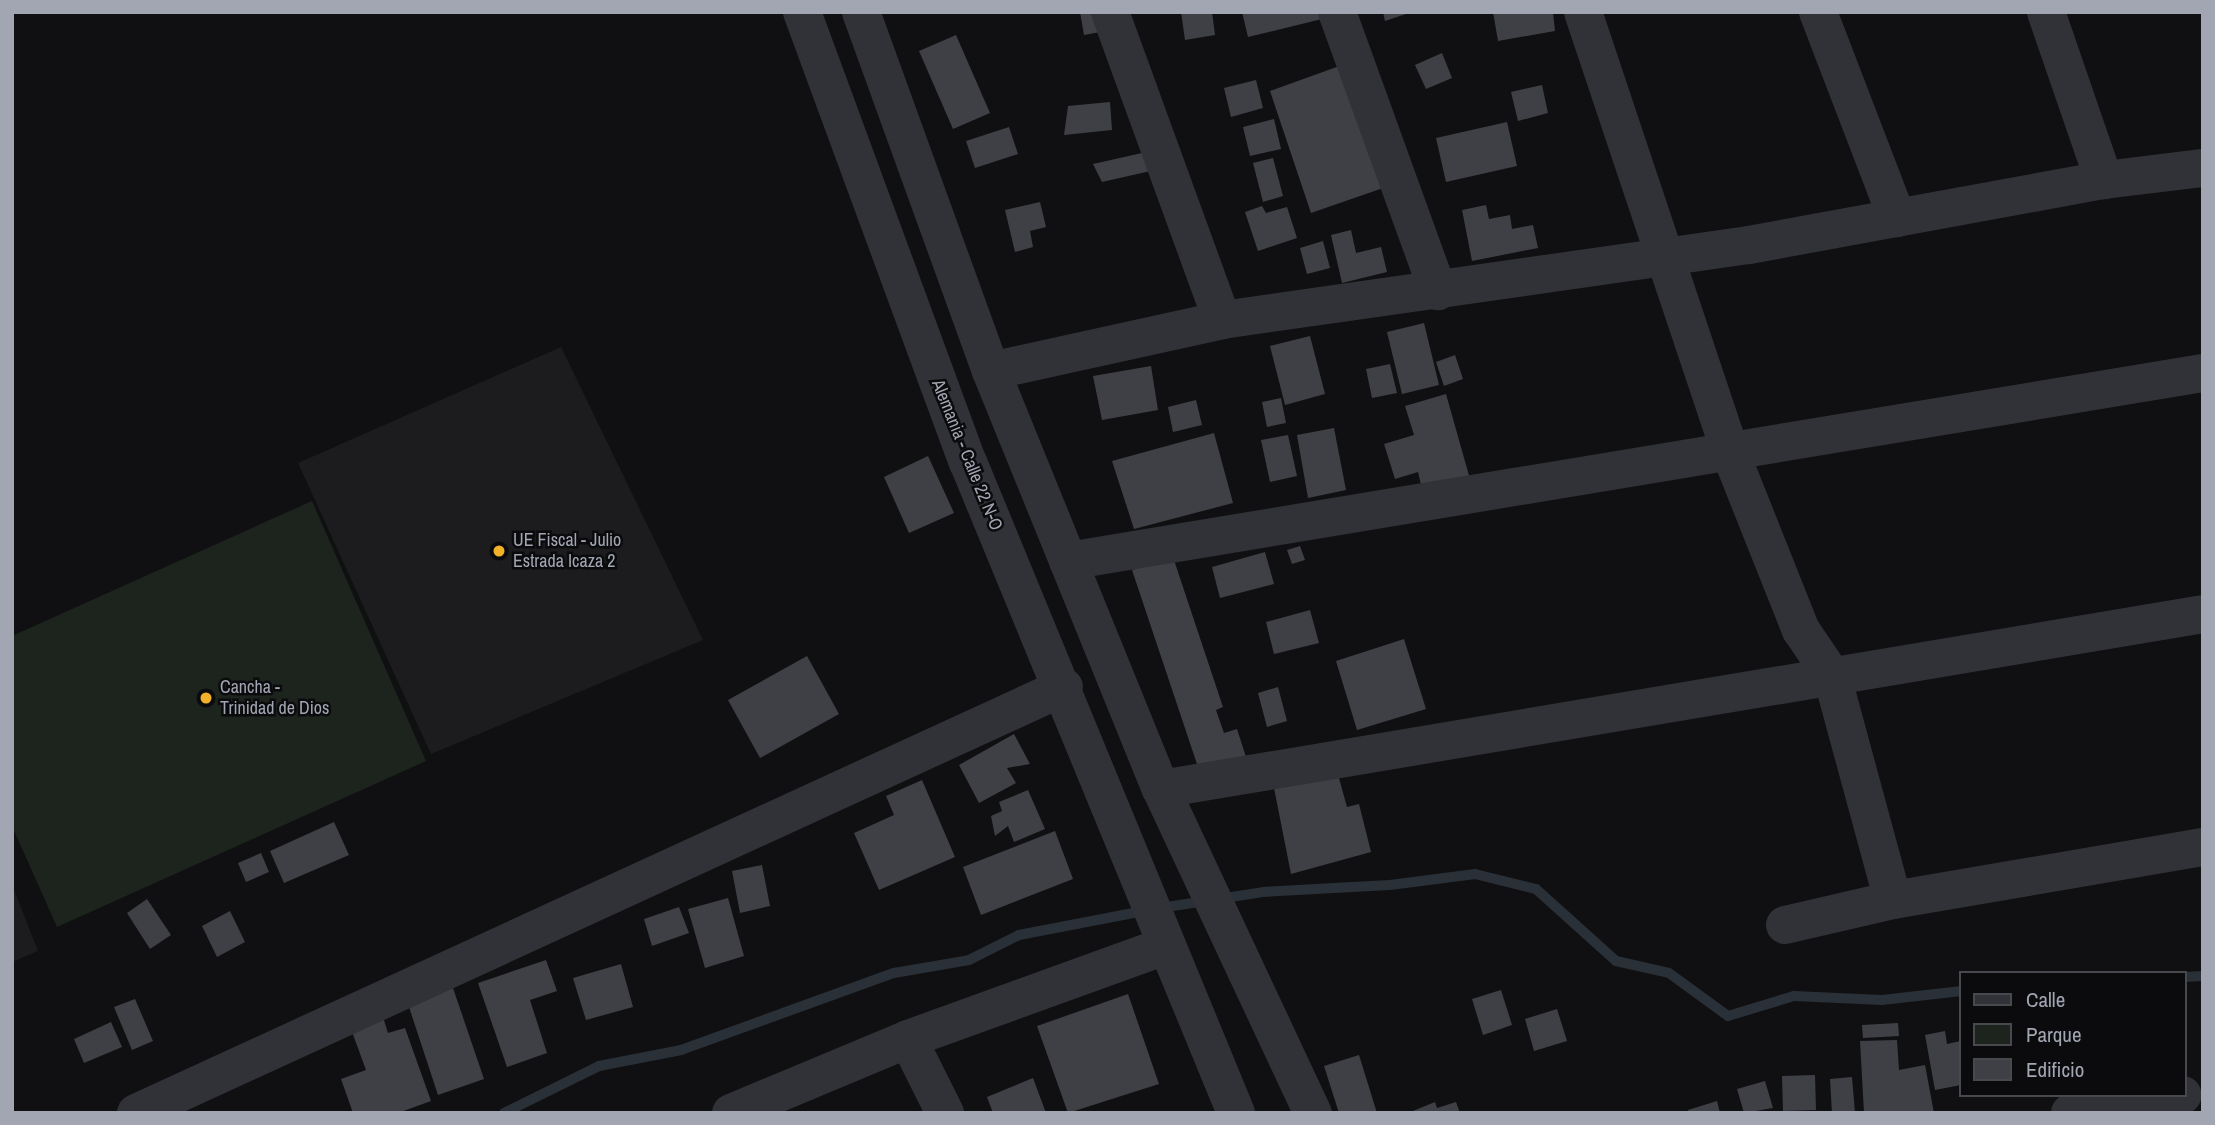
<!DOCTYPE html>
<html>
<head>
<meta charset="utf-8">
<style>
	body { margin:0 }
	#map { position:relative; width:2215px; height:1125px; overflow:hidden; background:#101012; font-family:"Archivo Narrow",sans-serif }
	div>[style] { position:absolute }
	.built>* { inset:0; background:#1c1c1f }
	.green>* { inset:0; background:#1d241e }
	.stream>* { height:10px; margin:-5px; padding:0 5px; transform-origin:5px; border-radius:5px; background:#293037 }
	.building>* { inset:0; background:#3f4045 }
	.minor>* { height:38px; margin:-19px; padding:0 19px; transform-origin:19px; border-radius:19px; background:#313237 }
	.tertiary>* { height:38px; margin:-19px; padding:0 19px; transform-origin:19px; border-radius:19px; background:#313237 }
	.dots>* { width:19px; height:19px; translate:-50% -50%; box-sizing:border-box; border:4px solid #0b0b0d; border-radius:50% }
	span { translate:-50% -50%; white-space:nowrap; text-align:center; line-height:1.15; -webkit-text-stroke:5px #0b0b0d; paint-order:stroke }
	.street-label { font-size:18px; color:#a1a6b2 }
	.poi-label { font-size:18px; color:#a1a6b2 }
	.left { translate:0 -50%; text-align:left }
	.frame { position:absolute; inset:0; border:14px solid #a1a6b2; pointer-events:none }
	.legend { position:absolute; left:1959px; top:971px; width:228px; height:126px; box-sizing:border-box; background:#0b0b0d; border:2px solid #47494f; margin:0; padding:9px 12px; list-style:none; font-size:21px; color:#a1a6b2 }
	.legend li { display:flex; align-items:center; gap:14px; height:35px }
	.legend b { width:35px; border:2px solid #47494f }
</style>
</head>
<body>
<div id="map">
	<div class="built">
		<div style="clip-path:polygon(561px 347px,703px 640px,431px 754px,298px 463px)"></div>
		<div style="clip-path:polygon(12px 885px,38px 951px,12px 962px)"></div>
	</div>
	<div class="green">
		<div style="clip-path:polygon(312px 501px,426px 761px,57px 927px,12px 826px,12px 636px)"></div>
	</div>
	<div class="stream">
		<div style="left:1160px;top:908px;width:104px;rotate:-8.8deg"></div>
		<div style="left:1263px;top:892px;width:127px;rotate:-3.2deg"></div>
		<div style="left:1390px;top:885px;width:86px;rotate:-7.4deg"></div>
		<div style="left:1475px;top:874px;width:63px;rotate:13.8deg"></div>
		<div style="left:1536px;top:889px;width:108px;rotate:42deg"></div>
		<div style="left:1616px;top:961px;width:54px;rotate:12.8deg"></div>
		<div style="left:1669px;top:973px;width:73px;rotate:36.1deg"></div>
		<div style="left:1728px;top:1016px;width:69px;rotate:-16.9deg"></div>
		<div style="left:1794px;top:996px;width:88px;rotate:2.6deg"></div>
		<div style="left:1882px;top:1000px;width:80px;rotate:-6.5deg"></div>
		<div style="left:2185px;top:977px;width:18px;rotate:-3deg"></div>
		<div style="left:504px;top:1113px;width:106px;rotate:-26.3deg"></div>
		<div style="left:599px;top:1066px;width:84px;rotate:-11deg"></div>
		<div style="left:681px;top:1050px;width:226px;rotate:-19.9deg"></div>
		<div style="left:894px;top:973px;width:76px;rotate:-9.8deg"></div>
		<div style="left:969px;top:960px;width:56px;rotate:-26.6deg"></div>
		<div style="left:1019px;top:935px;width:127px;rotate:-10.9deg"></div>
	</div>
	<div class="building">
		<div style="clip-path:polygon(1080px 12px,1102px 12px,1106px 31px,1084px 35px)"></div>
		<div style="clip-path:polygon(1181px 12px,1212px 12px,1215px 35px,1185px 40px)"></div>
		<div style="clip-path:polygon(1242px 12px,1320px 12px,1322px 19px,1248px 37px)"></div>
		<div style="clip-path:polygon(1383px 12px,1409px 12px,1409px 13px,1385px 21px)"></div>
		<div style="clip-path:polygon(1493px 12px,1553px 12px,1555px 31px,1498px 41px)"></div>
		<div style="clip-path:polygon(956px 35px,990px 113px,953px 129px,919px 51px)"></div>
		<div style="clip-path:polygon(1442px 53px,1452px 78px,1426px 89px,1415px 65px)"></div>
		<div style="clip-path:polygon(1345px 64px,1386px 187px,1311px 213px,1270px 91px)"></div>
		<div style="clip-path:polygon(1256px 80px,1263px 108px,1231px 117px,1224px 88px)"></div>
		<div style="clip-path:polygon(1542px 85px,1548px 113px,1518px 121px,1511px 92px)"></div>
		<div style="clip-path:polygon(1110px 102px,1112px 130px,1064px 135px,1068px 106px)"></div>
		<div style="clip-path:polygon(1274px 119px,1281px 149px,1250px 156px,1243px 127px)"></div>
		<div style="clip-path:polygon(1507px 122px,1517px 166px,1446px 182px,1436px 138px)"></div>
		<div style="clip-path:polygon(1009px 127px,1018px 154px,975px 168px,966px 141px)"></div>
		<div style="clip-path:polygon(1151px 151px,1155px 170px,1102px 182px,1093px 164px)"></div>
		<div style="clip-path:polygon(1273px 158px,1283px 196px,1263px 202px,1253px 163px)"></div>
		<div style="clip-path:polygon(1040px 202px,1046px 227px,1030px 231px,1033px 247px,1015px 252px,1005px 210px)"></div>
		<div style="clip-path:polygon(1486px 205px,1489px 219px,1510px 215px,1512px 229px,1533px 225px,1538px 248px,1472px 261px,1462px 210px)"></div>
		<div style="clip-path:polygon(1262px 206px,1266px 213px,1287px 207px,1297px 238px,1258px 251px,1245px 212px)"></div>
		<div style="clip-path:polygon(1351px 230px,1356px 253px,1381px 247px,1387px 272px,1342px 283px,1331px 235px)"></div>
		<div style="clip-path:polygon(1323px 241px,1330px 268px,1307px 274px,1300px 248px)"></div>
		<div style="clip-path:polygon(1424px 323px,1439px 385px,1402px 394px,1387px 332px)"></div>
		<div style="clip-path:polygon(1310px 336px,1325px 394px,1285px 405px,1270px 346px)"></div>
		<div style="clip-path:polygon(1455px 355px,1463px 379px,1444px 386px,1436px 362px)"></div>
		<div style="clip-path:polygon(1390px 364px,1397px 393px,1372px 398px,1366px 369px)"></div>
		<div style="clip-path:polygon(1151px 366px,1158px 410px,1102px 420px,1093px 376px)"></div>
		<div style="clip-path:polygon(1446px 394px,1470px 479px,1423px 493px,1418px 472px,1395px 479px,1384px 444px,1414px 435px,1405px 406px)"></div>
		<div style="clip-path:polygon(1281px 398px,1286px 423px,1267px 427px,1262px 402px)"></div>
		<div style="clip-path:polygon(1196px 400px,1202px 425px,1173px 432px,1168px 407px)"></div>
		<div style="clip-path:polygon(1334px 428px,1346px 490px,1308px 498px,1297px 435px)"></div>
		<div style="clip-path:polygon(1214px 433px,1233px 503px,1134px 529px,1112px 461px)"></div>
		<div style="clip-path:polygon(1288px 435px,1297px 476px,1270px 482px,1261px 440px)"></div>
		<div style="clip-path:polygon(928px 456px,954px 513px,909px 533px,884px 477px)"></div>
		<div style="clip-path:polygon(1300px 546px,1305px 560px,1292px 564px,1287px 550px)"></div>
		<div style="clip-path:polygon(1265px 552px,1274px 584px,1220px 598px,1212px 567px)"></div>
		<div style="clip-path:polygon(1173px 557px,1223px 707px,1216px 710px,1224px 733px,1237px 729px,1246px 757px,1200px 773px,1132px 570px)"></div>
		<div style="clip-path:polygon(1310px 610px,1319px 643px,1274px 654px,1266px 622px)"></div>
		<div style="clip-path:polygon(1404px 639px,1426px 709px,1357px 730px,1336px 661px)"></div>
		<div style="clip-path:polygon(807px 656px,839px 714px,760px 758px,728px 700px)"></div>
		<div style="clip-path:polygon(1278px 687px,1287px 721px,1267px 727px,1258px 693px)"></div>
		<div style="clip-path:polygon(1014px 734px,1030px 764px,1007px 768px,1016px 783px,979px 803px,959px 765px)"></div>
		<div style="clip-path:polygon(1337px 771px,1347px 807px,1359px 804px,1371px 852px,1291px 874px,1274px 788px)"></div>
		<div style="clip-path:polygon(922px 780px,955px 857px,879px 890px,854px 833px,894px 815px,886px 796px)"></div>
		<div style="clip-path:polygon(1028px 790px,1045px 829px,1014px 842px,1008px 826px,995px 836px,991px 816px,1002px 811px,999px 802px)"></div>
		<div style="clip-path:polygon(334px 822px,349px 855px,284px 883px,270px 851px)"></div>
		<div style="clip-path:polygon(1055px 831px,1073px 879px,981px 915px,963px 867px)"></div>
		<div style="clip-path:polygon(261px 853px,269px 872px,246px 882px,238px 863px)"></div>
		<div style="clip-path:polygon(762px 865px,770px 906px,740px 913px,732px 871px)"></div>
		<div style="clip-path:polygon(728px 898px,744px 956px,705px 968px,688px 909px)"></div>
		<div style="clip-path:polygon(147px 899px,171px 935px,150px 949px,127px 913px)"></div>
		<div style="clip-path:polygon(679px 907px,689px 933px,652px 946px,644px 919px)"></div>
		<div style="clip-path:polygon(230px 911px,245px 942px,217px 957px,202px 926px)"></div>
		<div style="clip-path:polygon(546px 960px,557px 991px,530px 1000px,547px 1053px,507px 1067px,478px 983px)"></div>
		<div style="clip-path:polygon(621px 964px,633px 1007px,586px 1020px,573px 978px)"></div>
		<div style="clip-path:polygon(453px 988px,484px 1079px,438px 1095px,408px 1004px)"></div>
		<div style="clip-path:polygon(1501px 990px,1512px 1025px,1483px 1035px,1472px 999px)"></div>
		<div style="clip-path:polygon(1128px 994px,1159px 1084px,1068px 1113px,1037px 1026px)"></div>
		<div style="clip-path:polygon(135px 999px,153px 1041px,132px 1050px,114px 1007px)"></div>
		<div style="clip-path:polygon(1557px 1009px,1567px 1041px,1534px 1051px,1525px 1019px)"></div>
		<div style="clip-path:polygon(383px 1017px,388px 1033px,405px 1028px,431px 1101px,398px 1113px,353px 1113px,341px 1079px,366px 1070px,351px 1029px)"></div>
		<div style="clip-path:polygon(111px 1022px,122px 1047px,84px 1063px,74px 1039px)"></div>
		<div style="clip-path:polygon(1898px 1023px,1899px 1036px,1863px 1038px,1862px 1025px)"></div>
		<div style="clip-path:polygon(1945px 1031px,1947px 1044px,1961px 1041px,1961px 1085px,1935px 1090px,1925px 1035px)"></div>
		<div style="clip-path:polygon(1897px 1040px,1899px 1070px,1925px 1065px,1934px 1113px,1864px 1113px,1860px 1041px)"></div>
		<div style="clip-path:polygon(1359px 1055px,1377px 1113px,1339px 1113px,1324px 1066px)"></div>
		<div style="clip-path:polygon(1815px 1075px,1816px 1110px,1783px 1111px,1782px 1076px)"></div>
		<div style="clip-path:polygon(1852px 1077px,1855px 1113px,1832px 1113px,1830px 1079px)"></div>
		<div style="clip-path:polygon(1033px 1078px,1046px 1113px,993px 1113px,987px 1097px)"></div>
		<div style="clip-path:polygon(1765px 1081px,1773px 1108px,1744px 1113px,1737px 1089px)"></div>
		<div style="clip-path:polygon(1717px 1101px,1720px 1113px,1689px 1113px,1688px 1110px)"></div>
		<div style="clip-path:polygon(1435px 1102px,1437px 1108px,1456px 1102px,1460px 1113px,1408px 1113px)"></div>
	</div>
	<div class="minor">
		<div style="left:1110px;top:12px;width:328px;rotate:70deg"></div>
		<div style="left:1337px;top:12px;width:297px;rotate:70.1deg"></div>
		<div style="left:1583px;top:12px;width:464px;rotate:71.5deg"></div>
		<div style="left:1730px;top:452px;width:192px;rotate:68.3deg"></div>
		<div style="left:1801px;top:630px;width:55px;rotate:56deg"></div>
		<div style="left:1832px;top:676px;width:232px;rotate:74.8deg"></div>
		<div style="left:1818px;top:12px;width:221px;rotate:69deg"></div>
		<div style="left:2046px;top:12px;width:178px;rotate:71deg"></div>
		<div style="left:991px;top:371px;width:237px;rotate:-12.4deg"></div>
		<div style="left:1222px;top:320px;width:532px;rotate:-8.1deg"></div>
		<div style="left:1749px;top:245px;width:361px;rotate:-10.4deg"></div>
		<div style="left:2104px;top:180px;width:100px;rotate:-6.9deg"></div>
		<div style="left:1068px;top:561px;width:1150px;rotate:-9.41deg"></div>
		<div style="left:1161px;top:789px;width:1057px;rotate:-9.53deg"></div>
		<div style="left:1785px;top:925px;width:111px;rotate:-13deg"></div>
		<div style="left:1893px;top:900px;width:314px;rotate:-9.7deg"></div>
		<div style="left:908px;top:1039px;width:83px;rotate:63.4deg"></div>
		<div style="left:136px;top:1113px;width:1021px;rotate:-24.66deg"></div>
		<div style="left:731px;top:1113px;width:192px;rotate:-22.7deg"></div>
		<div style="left:908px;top:1039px;width:273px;rotate:-19.9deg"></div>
		<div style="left:2070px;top:1113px;width:114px;rotate:-9.1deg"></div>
	</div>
	<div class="tertiary">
		<div style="left:802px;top:12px;width:480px;rotate:69.8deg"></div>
		<div style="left:968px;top:462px;width:704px;rotate:67.62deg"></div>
		<div style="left:861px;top:12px;width:382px;rotate:70.1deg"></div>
		<div style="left:991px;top:371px;width:451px;rotate:67.9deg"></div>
		<div style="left:1161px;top:789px;width:358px;rotate:64.9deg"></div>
	</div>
	<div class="dots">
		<div style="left:499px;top:551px;background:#f1b229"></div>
		<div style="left:206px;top:698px;background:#f1b229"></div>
	</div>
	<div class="street-label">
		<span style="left:967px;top:455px;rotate:68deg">Alemania - Calle 22 N-O</span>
	</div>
	<div class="poi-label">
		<span class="left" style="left:513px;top:551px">UE Fiscal - Julio<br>Estrada Icaza 2</span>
		<span class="left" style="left:220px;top:698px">Cancha -<br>Trinidad de Dios</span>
	</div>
	<div class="frame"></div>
	<ul class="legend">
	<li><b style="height:9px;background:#313237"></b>Calle</li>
	<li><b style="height:19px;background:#1d241e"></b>Parque</li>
	<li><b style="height:19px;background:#3f4045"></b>Edificio</li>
	</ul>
</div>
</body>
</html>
